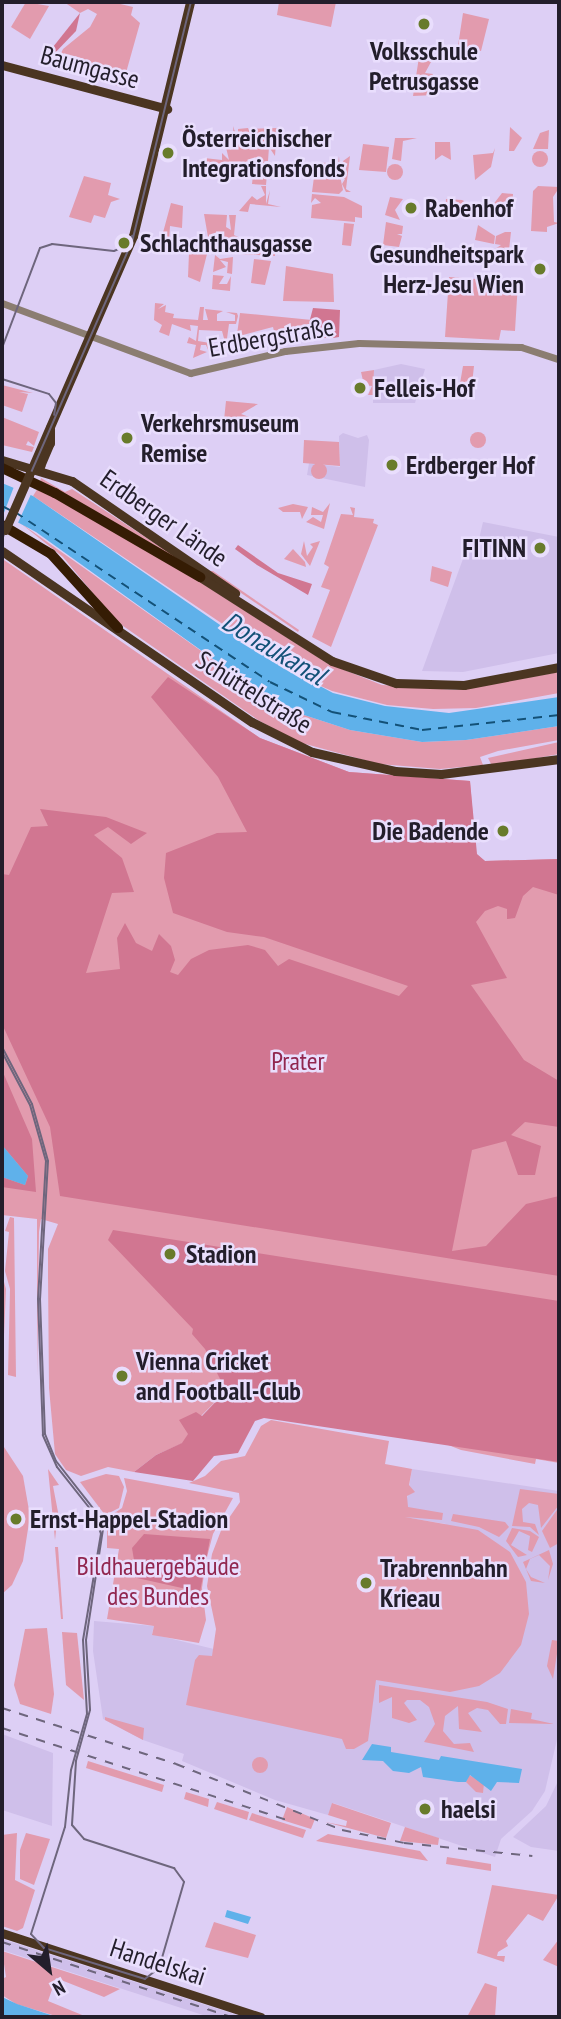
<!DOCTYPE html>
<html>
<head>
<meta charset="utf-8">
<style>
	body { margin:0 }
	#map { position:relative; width:561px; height:2019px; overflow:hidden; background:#ddcff5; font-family:"PT Sans Narrow",sans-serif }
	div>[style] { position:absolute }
	.built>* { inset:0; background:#cfbfea }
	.green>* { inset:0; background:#e29bae }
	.round { border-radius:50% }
	.forest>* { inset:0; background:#d17691 }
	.water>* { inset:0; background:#5fb1ea }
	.pier>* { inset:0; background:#ddcff5 }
	.ferry>* { height:2px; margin-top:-1px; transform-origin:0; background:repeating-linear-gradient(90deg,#135177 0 9px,transparent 0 16px) }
	.tertiary>* { height:7px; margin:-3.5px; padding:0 3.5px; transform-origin:3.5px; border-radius:3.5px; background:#8b7d71 }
	.primary>* { height:9px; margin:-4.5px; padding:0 4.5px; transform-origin:4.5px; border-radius:4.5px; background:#4b3521 }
	.motorway>* { height:10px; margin:-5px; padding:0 5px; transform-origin:5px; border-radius:5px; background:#351c04 }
	.tram>* { height:2px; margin:-1px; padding:0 1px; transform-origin:1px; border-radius:1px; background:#6e667d }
	.rail>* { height:2px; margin-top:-1px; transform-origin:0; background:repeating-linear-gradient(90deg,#6e667d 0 9px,transparent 0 18px) }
	.primary-bridge>* { height:9px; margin:-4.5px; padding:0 4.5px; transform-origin:4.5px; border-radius:4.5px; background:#4b3521 }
	.dots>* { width:19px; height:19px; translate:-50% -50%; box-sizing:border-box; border:4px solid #e9defd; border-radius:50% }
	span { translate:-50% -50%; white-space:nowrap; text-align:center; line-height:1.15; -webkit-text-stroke:5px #e9defd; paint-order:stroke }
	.poi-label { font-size:26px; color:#231e2b; font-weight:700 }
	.left { translate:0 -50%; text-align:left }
	.right { translate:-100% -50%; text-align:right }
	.street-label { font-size:26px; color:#231e2b }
	.park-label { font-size:26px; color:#91264f }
	.water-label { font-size:28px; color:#135177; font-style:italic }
	.frame { position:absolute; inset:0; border:4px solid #231e2b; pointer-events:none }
	.north { position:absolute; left:14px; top:1935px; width:70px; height:70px; -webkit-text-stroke:5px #e9defd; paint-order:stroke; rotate:151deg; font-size:19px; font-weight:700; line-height:28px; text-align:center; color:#231e2b }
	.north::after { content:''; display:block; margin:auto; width:24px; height:32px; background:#231e2b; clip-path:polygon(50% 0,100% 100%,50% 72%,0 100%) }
</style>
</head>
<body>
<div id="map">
	<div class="built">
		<div style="clip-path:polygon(401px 364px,425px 369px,415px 403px,373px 403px,374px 370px)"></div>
		<div style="clip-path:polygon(343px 433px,358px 438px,367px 435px,369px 440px,365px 487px,307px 475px,309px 463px,340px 467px,339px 436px)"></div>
		<div style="clip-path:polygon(483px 522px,559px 537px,559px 653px,463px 672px,422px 671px,471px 537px,479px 539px)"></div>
		<div style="clip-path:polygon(412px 1469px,559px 1491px,559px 1731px,545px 1791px,532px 1811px,501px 1839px,495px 1857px,333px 1803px,328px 1815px,275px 1800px,182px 1761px,184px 1754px,143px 1740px,103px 1719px,93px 1651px,94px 1621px,154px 1626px,152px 1634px,271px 1663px,446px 1524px,404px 1517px)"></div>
		<div style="clip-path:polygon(2px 1734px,53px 1753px,52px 1826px,2px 1810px)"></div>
		<div style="clip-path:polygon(559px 1779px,559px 1851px,531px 1847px,513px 1837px,546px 1806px)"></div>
		<div style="clip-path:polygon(2px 1939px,243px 2017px,209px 2017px,2px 1950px)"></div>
	</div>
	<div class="green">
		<div style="clip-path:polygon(26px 2px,49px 6px,30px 39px,11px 27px)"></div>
		<div style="clip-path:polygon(64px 2px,112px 2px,133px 7px,131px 15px,140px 23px,122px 87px,96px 80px,87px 73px,82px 76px,54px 68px,63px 49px,90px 27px,97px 14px,88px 9px,80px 13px)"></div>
		<div style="clip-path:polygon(279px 2px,336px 2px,331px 27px,277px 15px)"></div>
		<div style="clip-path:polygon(463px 13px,489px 19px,481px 51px,458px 46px)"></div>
		<div style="clip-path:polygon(419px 57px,431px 62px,425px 73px,433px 74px,434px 82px,424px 83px,435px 89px,434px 95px,413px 96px)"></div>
		<div style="clip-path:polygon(233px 126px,238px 141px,238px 129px,248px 128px,251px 136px,250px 129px,277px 128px,275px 156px,269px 147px,268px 161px,263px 161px,268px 163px,266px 185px,252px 184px,253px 175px,207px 171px,204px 158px,222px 160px,222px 153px,229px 160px,224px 139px,234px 140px)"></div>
		<div style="clip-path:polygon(510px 127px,522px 138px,514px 151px,509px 151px)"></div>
		<div style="clip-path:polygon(549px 130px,548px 149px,533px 149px,540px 133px)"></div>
		<div style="clip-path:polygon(395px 138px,417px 138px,403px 141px,401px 161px,392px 159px)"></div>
		<div style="clip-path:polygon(435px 142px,450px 142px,451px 160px,442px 155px,435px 160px)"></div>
		<div style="clip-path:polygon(363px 144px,389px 147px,386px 172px,359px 170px)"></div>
		<div style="clip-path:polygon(495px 148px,491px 167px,475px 180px,473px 155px,493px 153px)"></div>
		<div class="round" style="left:532px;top:151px;width:16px;height:16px"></div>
		<div style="clip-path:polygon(339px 156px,340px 171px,314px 175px,315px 162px,338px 164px)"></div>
		<div style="clip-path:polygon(350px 156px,346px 189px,351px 192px,346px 192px,342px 184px,345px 179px,340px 176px,343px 190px,339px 194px,312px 192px,314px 177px,331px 172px,340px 176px,343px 161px)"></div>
		<div class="round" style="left:387px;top:164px;width:16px;height:16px"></div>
		<div style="clip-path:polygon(84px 176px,111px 183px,108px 195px,120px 199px,111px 202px,105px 218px,94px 215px,91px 223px,69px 217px)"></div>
		<div style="clip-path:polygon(261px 186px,266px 186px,266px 204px,270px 190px,268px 204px,281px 207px,250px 204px,248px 212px,239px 211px,252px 196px,257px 200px,265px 195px)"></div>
		<div style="clip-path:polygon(538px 186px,559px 187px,559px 196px,557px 191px,553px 197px,554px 222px,559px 223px,547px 227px,547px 232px,531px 231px,533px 191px)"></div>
		<div style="clip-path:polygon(502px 193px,513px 194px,511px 218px,489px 210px)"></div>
		<div style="clip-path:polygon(312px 194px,344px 197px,362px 206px,362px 218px,355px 217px,355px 222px,311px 218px,312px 205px,321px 203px,315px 198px,311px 203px)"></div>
		<div style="clip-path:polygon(390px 197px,403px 199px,395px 210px,400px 220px,385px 215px)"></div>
		<div style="clip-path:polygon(446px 199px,462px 200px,464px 201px,453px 214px,445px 214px)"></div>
		<div style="clip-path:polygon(171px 203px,183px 206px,182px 228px,170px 226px,169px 241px,161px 240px)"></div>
		<div style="clip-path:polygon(204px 214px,227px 215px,226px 227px,231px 230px,229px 215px,236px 215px,234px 235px,244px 240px,241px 249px,239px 240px,208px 237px)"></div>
		<div style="clip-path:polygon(386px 222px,403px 226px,402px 234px,397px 234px,402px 236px,399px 247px,383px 245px)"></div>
		<div style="clip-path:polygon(344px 223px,354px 224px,351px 246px,342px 245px)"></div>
		<div style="clip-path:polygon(478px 225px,495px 236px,494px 244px,475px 240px)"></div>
		<div style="clip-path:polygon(505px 232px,511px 232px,508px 259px,495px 249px,501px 245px,495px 244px,496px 236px)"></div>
		<div style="clip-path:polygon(247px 239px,276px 239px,275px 256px,240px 254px,246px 251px)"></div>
		<div style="clip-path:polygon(189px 253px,207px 254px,200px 282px,188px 277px)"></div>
		<div style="clip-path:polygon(215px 255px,220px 259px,233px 257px,232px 274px,227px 273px,228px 262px,220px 260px,226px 267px,213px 272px)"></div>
		<div style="clip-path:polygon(254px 259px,271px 261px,265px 285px,251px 283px)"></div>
		<div style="clip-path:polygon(286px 266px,333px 274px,334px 302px,283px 301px)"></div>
		<div style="clip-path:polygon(213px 275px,224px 276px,219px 284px,227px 284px,231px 276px,230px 291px,212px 289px)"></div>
		<div style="clip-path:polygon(449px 277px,518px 282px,515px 331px,501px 330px,499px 340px,445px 337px)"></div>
		<div style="clip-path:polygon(155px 303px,164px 304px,158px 309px,166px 305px,165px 312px,174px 314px,173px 318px,198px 320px,200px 307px,204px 307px,203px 320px,208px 320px,205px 309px,223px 311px,217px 314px,217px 321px,235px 321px,235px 315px,226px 312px,237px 313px,238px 316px,236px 324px,229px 324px,226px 346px,222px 331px,199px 330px,198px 341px,216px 344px,210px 345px,209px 352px,206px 345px,201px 345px,200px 350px,207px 352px,193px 358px,196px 345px,187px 343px,189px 337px,196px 341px,198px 326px,190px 325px,191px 331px,172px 324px,169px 336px,159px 332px,162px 325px,154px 320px)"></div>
		<div style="clip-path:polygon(240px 313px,312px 320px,308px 327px,275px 335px,273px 327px,269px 328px,239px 336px,236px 341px)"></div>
		<div style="clip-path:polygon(463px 366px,474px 366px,472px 384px,464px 383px,466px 388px,472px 387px,470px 397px,458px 395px)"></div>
		<div style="clip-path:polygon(374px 370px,373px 395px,368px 395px,372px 386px,364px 385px,361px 372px)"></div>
		<div style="clip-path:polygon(2px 385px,33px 393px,19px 392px,28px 394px,22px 412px,2px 405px)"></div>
		<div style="clip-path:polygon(226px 401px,258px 404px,241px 414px,252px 418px,254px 426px,224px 420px)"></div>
		<div style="clip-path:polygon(2px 417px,39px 432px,34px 446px,28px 441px,26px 445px,34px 447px,32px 452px,2px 445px)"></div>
		<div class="round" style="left:470px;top:432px;width:16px;height:16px"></div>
		<div style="clip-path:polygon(304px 440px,339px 442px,340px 466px,303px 463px)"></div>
		<div class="round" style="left:311px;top:463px;width:16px;height:16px"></div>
		<div style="clip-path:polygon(41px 478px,65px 492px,72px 489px,188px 565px,40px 482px)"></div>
		<div style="clip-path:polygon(38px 488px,153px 552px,327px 663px,382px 685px,456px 690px,559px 672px,559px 693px,476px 708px,433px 709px,387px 705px,332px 691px,301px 677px,33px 496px)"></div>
		<div style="clip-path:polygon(330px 503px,324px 529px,306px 522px,313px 517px,321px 522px,323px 515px,311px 515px,312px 507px,323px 512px)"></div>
		<div style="clip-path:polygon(293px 504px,308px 507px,302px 519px,300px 512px,283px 512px,278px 508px)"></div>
		<div style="clip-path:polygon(350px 507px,355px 508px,354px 517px,374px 519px,373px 523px,378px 525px,331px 647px,312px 637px,330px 590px,321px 587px,329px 567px,324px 564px,341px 514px,353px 515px)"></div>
		<div style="clip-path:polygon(19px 522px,255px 689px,301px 714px,350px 730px,422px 742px,466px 740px,559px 726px,559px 740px,498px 751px,480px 757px,483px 765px,440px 769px,379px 764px,298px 742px,258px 720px,116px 621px,63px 557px)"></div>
		<div style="clip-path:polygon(304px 541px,307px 556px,313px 547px,310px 544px,320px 541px,310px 566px,301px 554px)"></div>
		<div style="clip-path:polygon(293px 549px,305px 562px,306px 567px,284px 559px)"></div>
		<div style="clip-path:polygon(4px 560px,260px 738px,349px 772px,470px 781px,476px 854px,485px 861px,559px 859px,559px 1463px,536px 1459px,535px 1464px,461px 1450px,207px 1350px,226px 1391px,197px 1420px,183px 1443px,156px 1455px,134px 1472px,108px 1467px,81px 1476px,66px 1470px,55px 1454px,49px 1388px,48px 1276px,48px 1249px,58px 1224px,41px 1219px,39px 1232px,37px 1378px,37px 1219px,2px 1215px)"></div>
		<div style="clip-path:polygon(432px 566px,452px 572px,448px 587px,430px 581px)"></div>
		<div style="clip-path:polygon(209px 571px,213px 571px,299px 630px,298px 632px)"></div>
		<div style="clip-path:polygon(559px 742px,559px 754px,492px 766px,488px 758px)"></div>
		<div style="clip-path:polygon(10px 1217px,14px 1218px,16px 1377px,8px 1375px,10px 1289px,5px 1271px,9px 1232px,5px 1231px)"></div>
		<div style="clip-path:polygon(2px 1275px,6px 1289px,4px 1336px,2px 1335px)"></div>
		<div style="clip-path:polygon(271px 1420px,389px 1441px,385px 1464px,412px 1469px,409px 1485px,415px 1492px,407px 1496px,408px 1507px,443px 1513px,442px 1520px,405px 1517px,478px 1530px,510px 1552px,526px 1582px,529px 1614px,521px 1645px,500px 1673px,479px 1686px,450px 1692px,376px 1680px,368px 1741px,354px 1749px,346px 1749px,342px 1739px,186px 1705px,195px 1660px,199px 1655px,212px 1656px,216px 1629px,207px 1586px,212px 1554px,222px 1528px,240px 1502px,239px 1493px,189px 1483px,205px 1476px,221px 1461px,245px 1456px,261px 1426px)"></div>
		<div style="clip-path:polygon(2px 1444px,23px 1476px,30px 1516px,23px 1561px,12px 1585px,2px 1594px)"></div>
		<div style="clip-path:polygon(48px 1469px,59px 1485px,53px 1486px,58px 1512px,55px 1540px)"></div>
		<div style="clip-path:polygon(106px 1474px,119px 1476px,124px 1487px,119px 1508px,105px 1515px,80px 1482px)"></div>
		<div style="clip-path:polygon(124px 1478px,233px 1498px,213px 1534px,206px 1561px,202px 1588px,206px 1620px,199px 1643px,152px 1635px,154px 1626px,107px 1619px,119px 1549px,107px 1548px,107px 1518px,122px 1508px,127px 1491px)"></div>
		<div style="clip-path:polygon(520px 1489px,559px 1494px,559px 1505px,541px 1528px,538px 1505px,529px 1503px,522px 1509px,523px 1522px,535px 1524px,539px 1535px,530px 1527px,512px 1526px)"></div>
		<div style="clip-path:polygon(559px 1507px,559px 1543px,550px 1548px,542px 1531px)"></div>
		<div style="clip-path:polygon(453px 1514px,505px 1522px,509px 1527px,499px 1537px,479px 1527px,451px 1521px)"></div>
		<div style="clip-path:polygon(512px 1528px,530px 1531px,539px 1537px,532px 1552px,528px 1550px,530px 1536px,519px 1531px,511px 1545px,527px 1555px,518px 1557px,506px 1541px)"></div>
		<div style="clip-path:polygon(55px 1547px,58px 1547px,63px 1619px,61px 1619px)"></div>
		<div style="clip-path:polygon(549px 1550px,553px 1564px,548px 1580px,550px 1566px,539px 1555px,530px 1559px,526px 1569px,531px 1577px,545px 1583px,531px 1581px,523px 1562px)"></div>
		<div style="clip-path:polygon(47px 1628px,54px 1694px,51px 1714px,20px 1704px,14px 1685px,25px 1629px)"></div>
		<div style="clip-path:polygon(62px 1632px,77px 1633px,84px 1700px,66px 1685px)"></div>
		<div style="clip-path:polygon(552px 1640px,559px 1641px,553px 1679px,547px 1666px)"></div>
		<div style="clip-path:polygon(379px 1685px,487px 1702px,508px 1709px,506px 1724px,500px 1724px,488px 1710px,477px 1708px,468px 1713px,482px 1732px,459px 1729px,458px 1706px,445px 1716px,443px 1731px,454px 1744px,470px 1743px,474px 1752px,424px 1742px,435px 1724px,429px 1707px,420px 1700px,407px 1700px,404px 1703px,417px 1720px,409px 1723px,392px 1718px,392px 1697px,379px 1703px)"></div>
		<div style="clip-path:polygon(511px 1709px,532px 1713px,531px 1719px,554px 1724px,509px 1723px)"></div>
		<div style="clip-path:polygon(105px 1717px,144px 1728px,143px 1740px,105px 1720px)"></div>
		<div class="round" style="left:252px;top:1757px;width:16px;height:16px"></div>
		<div style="clip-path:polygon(88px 1761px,164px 1785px,162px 1792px,86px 1768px)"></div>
		<div style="clip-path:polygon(469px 1775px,484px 1783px,483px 1793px,476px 1792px,466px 1782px)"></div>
		<div style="clip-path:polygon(186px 1792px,209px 1799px,208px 1807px,184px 1799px)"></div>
		<div style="clip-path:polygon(217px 1802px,249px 1812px,247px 1820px,214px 1809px)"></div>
		<div style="clip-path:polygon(332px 1803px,391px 1823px,386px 1838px,325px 1822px,346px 1826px,347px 1821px,328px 1815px)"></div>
		<div style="clip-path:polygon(287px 1807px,315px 1819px,311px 1829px,282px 1820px)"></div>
		<div style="clip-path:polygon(252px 1813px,306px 1830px,303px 1838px,249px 1820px)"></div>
		<div style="clip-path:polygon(405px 1827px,439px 1838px,438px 1845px,400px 1841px)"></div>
		<div style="clip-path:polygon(17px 1833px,15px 1880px,35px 1890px,23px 1928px,17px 1931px,2px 1926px,2px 1835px)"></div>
		<div style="clip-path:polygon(26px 1833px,50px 1839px,34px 1885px,20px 1879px,20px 1850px)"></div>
		<div style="clip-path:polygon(328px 1834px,420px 1851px,428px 1861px,316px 1841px)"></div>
		<div style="clip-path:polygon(447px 1857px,491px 1864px,491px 1871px,446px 1864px)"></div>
		<div style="clip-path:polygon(492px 1885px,559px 1895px,543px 1921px,528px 1914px,506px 1941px,508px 1946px,498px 1952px,497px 1956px,505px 1956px,504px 1962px,477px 1953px)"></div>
		<div style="clip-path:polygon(214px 1922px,256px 1935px,248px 1958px,205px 1947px)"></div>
		<div style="clip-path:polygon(559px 1939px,559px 1967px,543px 1960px)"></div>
		<div style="clip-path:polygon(2px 1951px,120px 1989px,104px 1997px,56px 1978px,48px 2001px,87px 2017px,59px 2017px,16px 2004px,2px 1995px,2px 1979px,6px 1977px)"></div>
		<div style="clip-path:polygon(485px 1983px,497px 1987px,495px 2017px,467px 2017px)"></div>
	</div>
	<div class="forest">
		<div style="clip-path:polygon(80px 13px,76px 31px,52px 56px,53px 47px)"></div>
		<div style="clip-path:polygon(313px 308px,340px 310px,339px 337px,333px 338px,331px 332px,326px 338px,312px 338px,308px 327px)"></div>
		<div style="clip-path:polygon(238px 545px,278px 573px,312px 584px,308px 595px,257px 565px,235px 549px)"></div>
		<div style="clip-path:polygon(168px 677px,260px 738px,349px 772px,470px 781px,477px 854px,485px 861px,559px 859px,559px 895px,533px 887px,523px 896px,515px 918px,507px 919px,507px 909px,498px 906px,485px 911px,476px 922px,507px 978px,471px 985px,524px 1060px,559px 1081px,559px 1127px,525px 1122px,511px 1135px,541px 1146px,535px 1175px,518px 1175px,506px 1141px,472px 1150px,452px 1251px,486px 1246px,526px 1204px,559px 1196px,559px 1276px,60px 1196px,50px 1127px,2px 1024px,2px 874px,9px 875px,31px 827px,48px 826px,40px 809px,106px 817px,147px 833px,131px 844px,108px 827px,94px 835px,122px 858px,134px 892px,112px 893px,86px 973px,120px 969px,117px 938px,125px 923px,136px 943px,152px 951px,159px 934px,171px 946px,175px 960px,170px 972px,178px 975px,191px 959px,209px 950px,248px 945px,265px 950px,278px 966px,289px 959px,399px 996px,408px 986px,264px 937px,227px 932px,173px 913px,164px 878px,166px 853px,217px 833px,247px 832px,218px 777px,151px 697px)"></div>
		<div style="clip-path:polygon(2px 1070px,32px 1139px,36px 1192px,2px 1187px,2px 1177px,25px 1185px,28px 1176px,2px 1145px)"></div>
		<div style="clip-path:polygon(113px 1230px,559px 1301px,559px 1462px,264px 1418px,255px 1421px,238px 1453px,214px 1456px,193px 1481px,134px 1472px,156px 1455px,182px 1443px,188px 1434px,179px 1420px,196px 1412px,202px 1416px,226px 1391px,205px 1349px,192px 1334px,193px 1329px,108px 1240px)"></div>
		<div style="clip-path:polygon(144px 1534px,210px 1539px,200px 1592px,137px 1578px,132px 1548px)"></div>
	</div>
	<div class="water">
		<div style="clip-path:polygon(2px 483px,33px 496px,271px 660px,333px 693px,385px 706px,449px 713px,559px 697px,559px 726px,466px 740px,422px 742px,350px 730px,301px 714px,255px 689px,36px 532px,2px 514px)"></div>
		<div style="clip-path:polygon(2px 1145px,28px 1176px,25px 1185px,2px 1177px)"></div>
		<div style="clip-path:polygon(372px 1744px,391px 1747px,391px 1752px,439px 1760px,441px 1756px,522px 1769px,519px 1783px,497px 1782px,491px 1791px,470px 1775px,466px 1782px,458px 1782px,423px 1777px,421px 1767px,409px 1773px,393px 1771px,383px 1761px,362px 1760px)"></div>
		<div style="clip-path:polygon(227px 1910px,251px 1917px,248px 1924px,225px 1917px)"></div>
		<div style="clip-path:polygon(2px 1997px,17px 2004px,57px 2017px,2px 2017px)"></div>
	</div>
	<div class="pier">
		<div style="clip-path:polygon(15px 484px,32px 492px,17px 525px,2px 518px)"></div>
	</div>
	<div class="ferry">
		<div style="left:2px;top:506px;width:9px;rotate:27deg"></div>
		<div style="left:15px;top:512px;width:306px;rotate:33.7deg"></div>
		<div style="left:270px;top:682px;width:69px;rotate:25.8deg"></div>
		<div style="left:332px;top:712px;width:92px;rotate:11.3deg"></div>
		<div style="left:422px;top:730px;width:138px;rotate:-6.2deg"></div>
	</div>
	<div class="tertiary">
		<div style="left:2px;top:303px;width:201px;rotate:20.4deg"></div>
		<div style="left:190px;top:373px;width:98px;rotate:-13deg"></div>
		<div style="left:285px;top:351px;width:74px;rotate:-6.2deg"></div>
		<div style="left:359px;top:343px;width:162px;rotate:1.4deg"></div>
		<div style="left:521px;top:347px;width:40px;rotate:18deg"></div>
	</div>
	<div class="primary">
		<div style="left:2px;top:65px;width:171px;rotate:14.9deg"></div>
		<div style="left:2px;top:460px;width:73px;rotate:16.7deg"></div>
		<div style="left:72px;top:481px;width:198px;rotate:34.5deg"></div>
		<div style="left:32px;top:469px;width:9px;rotate:-21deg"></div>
		<div style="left:40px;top:466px;width:25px;rotate:-67deg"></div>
		<div style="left:50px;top:443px;width:15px;rotate:-90deg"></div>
		<div style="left:29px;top:475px;width:261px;rotate:-66.5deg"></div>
		<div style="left:133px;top:236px;width:241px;rotate:-76.3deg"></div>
		<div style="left:2px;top:551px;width:303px;rotate:34.4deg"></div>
		<div style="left:252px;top:722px;width:67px;rotate:26.6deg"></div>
		<div style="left:312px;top:752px;width:85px;rotate:12.9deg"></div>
		<div style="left:395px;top:771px;width:46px;rotate:3.7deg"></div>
		<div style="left:441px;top:774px;width:119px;rotate:-7.2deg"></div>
		<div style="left:200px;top:577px;width:156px;rotate:32.5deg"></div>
		<div style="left:332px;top:661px;width:68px;rotate:19deg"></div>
		<div style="left:396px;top:683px;width:68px;rotate:1.7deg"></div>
		<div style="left:464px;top:685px;width:97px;rotate:-10.7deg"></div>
		<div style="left:2px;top:1933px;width:272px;rotate:18deg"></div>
	</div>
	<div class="motorway">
		<div style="left:2px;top:468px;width:59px;rotate:25.3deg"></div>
		<div style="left:55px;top:493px;width:168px;rotate:30.1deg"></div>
		<div style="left:2px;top:525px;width:57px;rotate:30.6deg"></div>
		<div style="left:51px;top:554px;width:100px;rotate:47.8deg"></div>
	</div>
	<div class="tram">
		<div style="left:2px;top:348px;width:107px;rotate:-69.2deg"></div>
		<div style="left:40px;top:248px;width:13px;rotate:-18deg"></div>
		<div style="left:52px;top:244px;width:62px;rotate:6.4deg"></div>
		<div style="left:114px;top:251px;width:13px;rotate:-23deg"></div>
		<div style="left:126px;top:246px;width:12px;rotate:-59deg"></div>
		<div style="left:2px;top:379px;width:49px;rotate:17.7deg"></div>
		<div style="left:49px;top:394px;width:11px;rotate:52deg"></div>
		<div style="left:56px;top:403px;width:12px;rotate:99deg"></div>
		<div style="left:2px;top:539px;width:324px;rotate:-66.4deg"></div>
		<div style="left:132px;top:242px;width:247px;rotate:-76.2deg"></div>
		<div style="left:2px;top:1047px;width:64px;rotate:62.2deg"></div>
		<div style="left:32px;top:1104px;width:59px;rotate:74.3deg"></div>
		<div style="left:48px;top:1161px;width:138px;rotate:93.3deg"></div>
		<div style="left:40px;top:1299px;width:135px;rotate:87.9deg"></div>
		<div style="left:45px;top:1434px;width:29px;rotate:68deg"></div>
		<div style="left:56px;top:1461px;width:65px;rotate:51.9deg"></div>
		<div style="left:96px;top:1512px;width:18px;rotate:68deg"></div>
		<div style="left:103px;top:1529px;width:112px;rotate:98.7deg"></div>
		<div style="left:86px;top:1640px;width:70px;rotate:86.7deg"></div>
		<div style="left:90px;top:1710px;width:53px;rotate:105.4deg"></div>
		<div style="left:76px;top:1761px;width:64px;rotate:93.6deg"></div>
		<div style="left:72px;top:1825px;width:18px;rotate:49deg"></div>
		<div style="left:84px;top:1839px;width:95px;rotate:17.9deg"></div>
		<div style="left:174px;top:1868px;width:17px;rotate:54deg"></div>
		<div style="left:184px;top:1882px;width:90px;rotate:106.2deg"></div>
		<div style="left:159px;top:1968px;width:18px;rotate:142deg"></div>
		<div style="left:145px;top:1979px;width:106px;rotate:-162.9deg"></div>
		<div style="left:44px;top:1948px;width:19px;rotate:-133deg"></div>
		<div style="left:31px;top:1934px;width:112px;rotate:-72.4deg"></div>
		<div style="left:65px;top:1827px;width:57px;rotate:-84deg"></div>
		<div style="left:71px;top:1770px;width:58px;rotate:-74.1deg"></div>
		<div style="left:87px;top:1714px;width:74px;rotate:-93.1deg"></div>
		<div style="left:83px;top:1640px;width:108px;rotate:-80.4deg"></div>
		<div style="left:101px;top:1534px;width:20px;rotate:-108deg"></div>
		<div style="left:95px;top:1515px;width:61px;rotate:-128.4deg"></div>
		<div style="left:57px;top:1467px;width:35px;rotate:-114deg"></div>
		<div style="left:43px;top:1435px;width:136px;rotate:-92.1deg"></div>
		<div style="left:38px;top:1299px;width:138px;rotate:-86.7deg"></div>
		<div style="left:46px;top:1161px;width:58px;rotate:-105.9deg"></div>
		<div style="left:30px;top:1105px;width:60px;rotate:-117.8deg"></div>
	</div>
	<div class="rail">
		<div style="left:2px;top:1708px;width:183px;rotate:17.8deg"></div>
		<div style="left:176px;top:1764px;width:179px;rotate:21.7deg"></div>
		<div style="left:342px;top:1830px;width:63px;rotate:11.8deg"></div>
		<div style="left:404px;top:1843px;width:129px;rotate:5.8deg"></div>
		<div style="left:2px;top:1728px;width:303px;rotate:17.9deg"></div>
		<div style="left:2px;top:1942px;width:242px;rotate:18.1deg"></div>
	</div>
	<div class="primary-bridge">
		<div style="left:5px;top:530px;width:60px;rotate:-66.4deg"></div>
	</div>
	<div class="dots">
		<div style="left:424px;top:24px;background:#687b2b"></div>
		<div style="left:168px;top:153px;background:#687b2b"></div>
		<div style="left:411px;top:208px;background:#687b2b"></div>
		<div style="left:124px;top:243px;background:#687b2b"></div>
		<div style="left:540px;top:269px;background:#687b2b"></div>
		<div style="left:360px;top:388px;background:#687b2b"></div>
		<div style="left:127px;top:438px;background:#687b2b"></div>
		<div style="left:392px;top:465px;background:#687b2b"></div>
		<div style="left:540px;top:548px;background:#687b2b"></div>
		<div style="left:503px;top:831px;background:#687b2b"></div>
		<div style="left:170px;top:1254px;background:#687b2b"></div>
		<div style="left:122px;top:1376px;background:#687b2b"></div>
		<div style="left:16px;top:1519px;background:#687b2b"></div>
		<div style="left:366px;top:1583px;background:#687b2b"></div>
		<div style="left:425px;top:1809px;background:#687b2b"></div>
	</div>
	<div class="poi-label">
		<span style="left:424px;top:66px">Volksschule<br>Petrusgasse</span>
		<span class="left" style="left:182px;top:153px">Österreichischer<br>Integrationsfonds</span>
		<span class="left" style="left:425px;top:208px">Rabenhof</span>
		<span class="left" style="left:140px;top:243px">Schlachthausgasse</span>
		<span class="right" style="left:524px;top:269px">Gesundheitspark<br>Herz-Jesu Wien</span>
		<span class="left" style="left:374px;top:388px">Felleis-Hof</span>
		<span class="left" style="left:141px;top:438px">Verkehrsmuseum<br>Remise</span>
		<span class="left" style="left:406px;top:465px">Erdberger Hof</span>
		<span class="right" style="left:526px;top:548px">FITINN</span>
		<span class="right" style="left:489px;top:831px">Die Badende</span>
		<span class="left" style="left:186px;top:1254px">Stadion</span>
		<span class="left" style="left:136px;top:1376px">Vienna Cricket<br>and Football-Club</span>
		<span class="left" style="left:30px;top:1519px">Ernst-Happel-Stadion</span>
		<span class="left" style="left:380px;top:1583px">Trabrennbahn<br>Krieau</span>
		<span class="left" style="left:441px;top:1809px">haelsi</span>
	</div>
	<div class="street-label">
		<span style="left:90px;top:67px;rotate:15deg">Baumgasse</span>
		<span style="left:271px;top:337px;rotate:-10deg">Erdbergstraße</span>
		<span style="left:164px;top:518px;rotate:35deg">Erdberger Lände</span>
		<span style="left:254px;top:692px;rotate:32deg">Schüttelstraße</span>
		<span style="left:158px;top:1962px;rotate:18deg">Handelskai</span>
	</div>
	<div class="park-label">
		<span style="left:298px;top:1061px">Prater</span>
		<span style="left:158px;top:1581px">Bildhauergebäude<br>des Bundes</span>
	</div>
	<div class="water-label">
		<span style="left:274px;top:648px;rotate:31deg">Donaukanal</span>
	</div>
	<div class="frame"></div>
	<div class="north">N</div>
</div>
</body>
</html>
